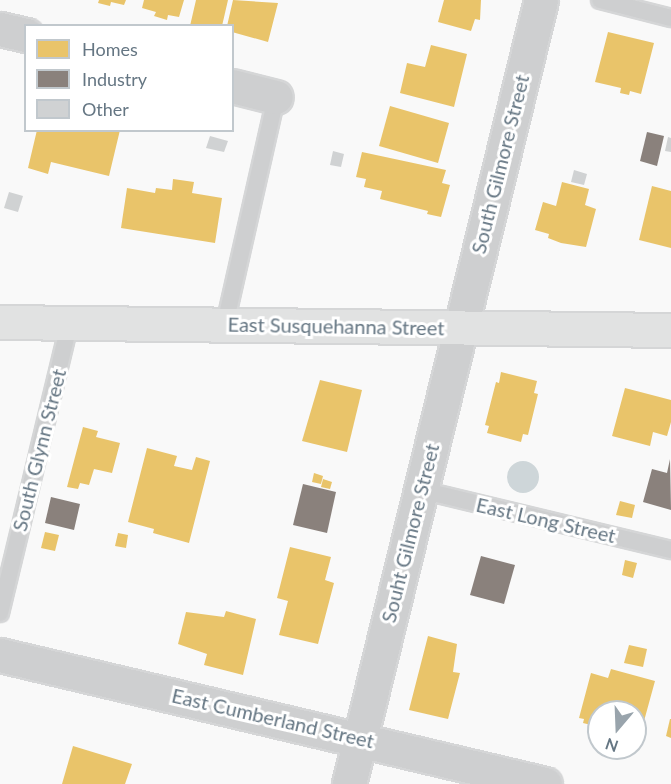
<!DOCTYPE html>
<html>
<head>
<meta charset="utf-8">
<style>
	body { margin:0 }
	#map { position:relative; width:671px; height:784px; overflow:hidden; background:#f9f9f9; font-family:Lato,sans-serif }
	div>[style] { position:absolute }
	.water>* { inset:0; background:#ced6d9 }
	.round { border-radius:50% }
	.homes>* { inset:0; background:#e9c46a }
	.industry>* { inset:0; background:#8a817c }
	.building>* { inset:0; background:#d0d2d3 }
	.roads { filter:drop-shadow(2px 0 #d5d6d7) drop-shadow(-2px 0 #d5d6d7) drop-shadow(0 2px #d5d6d7) drop-shadow(0 -2px #d5d6d7) }
	.service>* { height:16px; margin:-8px; padding:0 8px; transform-origin:8px; border-radius:8px; background:#cecfd0 }
	.minor>* { height:33px; margin:-16.5px; padding:0 16.5px; transform-origin:16.5px; border-radius:16.5px; background:#cecfd0 }
	.secondary>* { height:33px; margin:-16.5px; padding:0 16.5px; transform-origin:16.5px; border-radius:16.5px; background:#e1e2e2 }
	span { translate:-50% -50%; white-space:nowrap; text-align:center; line-height:1.15; -webkit-text-stroke:6px #fff; paint-order:stroke }
	.street-label { font-size:20px; color:#657683 }
	.legend { position:absolute; left:24px; top:24px; width:210px; height:108px; box-sizing:border-box; background:#fff; border:2px solid #c1c8cd; margin:0; padding:8px 10px; list-style:none; font-size:18px; color:#657683 }
	.legend li { display:flex; align-items:center; gap:12px; height:30px }
	.legend b { width:30px; border:2px solid #c1c8cd }
	.north { position:absolute; left:587px; top:700px; width:60px; height:60px; box-sizing:border-box; background:#fff; border:2px solid #c1c8cd; border-radius:50%; rotate:199deg; font-size:16px; font-weight:700; line-height:24px; text-align:center; color:#657683 }
	.north::after { content:''; display:block; margin:auto; width:21px; height:27px; background:#99a4ac; clip-path:polygon(50% 0,100% 100%,50% 72%,0 100%) }
</style>
</head>
<body>
<div id="map">
	<div class="water">
		<div class="round" style="left:507px;top:461px;width:32px;height:32px"></div>
	</div>
	<div class="homes">
		<div style="clip-path:polygon(99px 0,126px 0,124px 5px,111px 2px,110px 6px,98px 3px)"></div>
		<div style="clip-path:polygon(144px 0,184px 0,179px 17px,168px 15px,167px 20px,154px 16px,156px 12px,142px 8px)"></div>
		<div style="clip-path:polygon(196px 0,228px 0,222px 26px,190px 26px)"></div>
		<div style="clip-path:polygon(233px 0,278px 3px,268px 42px,232px 32px,232px 26px,227px 26px)"></div>
		<div style="clip-path:polygon(444px 0,481px 0,480px 20px,475px 19px,471px 31px,438px 22px)"></div>
		<div style="clip-path:polygon(608px 32px,654px 43px,641px 94px,630px 91px,629px 95px,620px 93px,621px 88px,595px 82px)"></div>
		<div style="clip-path:polygon(431px 45px,467px 54px,454px 107px,400px 93px,407px 63px,425px 67px)"></div>
		<div style="clip-path:polygon(390px 106px,449px 123px,438px 163px,379px 146px)"></div>
		<div style="clip-path:polygon(37px 130px,120px 130px,109px 176px,51px 162px,48px 174px,28px 168px)"></div>
		<div style="clip-path:polygon(362px 152px,446px 170px,442px 183px,450px 185px,441px 217px,427px 214px,428px 211px,380px 199px,382px 191px,364px 187px,366px 179px,356px 177px)"></div>
		<div style="clip-path:polygon(173px 179px,194px 182px,192px 193px,222px 198px,215px 243px,121px 228px,127px 188px,155px 193px,156px 188px,172px 190px)"></div>
		<div style="clip-path:polygon(562px 182px,589px 189px,585px 205px,596px 209px,586px 247px,561px 243px,548px 238px,549px 234px,535px 230px,543px 202px,556px 206px)"></div>
		<div style="clip-path:polygon(652px 186px,671px 191px,671px 248px,639px 240px)"></div>
		<div style="clip-path:polygon(501px 372px,537px 381px,534px 393px,538px 394px,528px 435px,523px 434px,521px 442px,487px 433px,489px 426px,485px 425px,496px 382px,499px 383px)"></div>
		<div style="clip-path:polygon(320px 380px,362px 390px,347px 452px,302px 441px)"></div>
		<div style="clip-path:polygon(625px 388px,671px 400px,671px 422px,667px 436px,653px 432px,650px 446px,612px 436px)"></div>
		<div style="clip-path:polygon(83px 427px,98px 431px,96px 437px,120px 443px,112px 473px,94px 469px,89px 485px,80px 483px,78px 489px,67px 487px)"></div>
		<div style="clip-path:polygon(147px 448px,177px 456px,174px 466px,192px 470px,196px 457px,210px 461px,189px 543px,153px 533px,154px 529px,128px 522px)"></div>
		<div style="clip-path:polygon(314px 473px,323px 476px,321px 484px,312px 482px)"></div>
		<div style="clip-path:polygon(323px 479px,332px 482px,330px 489px,321px 487px)"></div>
		<div style="clip-path:polygon(620px 501px,635px 505px,632px 518px,616px 515px)"></div>
		<div style="clip-path:polygon(45px 532px,59px 535px,55px 551px,41px 548px)"></div>
		<div style="clip-path:polygon(118px 533px,128px 535px,126px 548px,115px 546px)"></div>
		<div style="clip-path:polygon(290px 547px,331px 557px,325px 580px,334px 583px,318px 644px,279px 635px,288px 601px,277px 598px)"></div>
		<div style="clip-path:polygon(625px 560px,637px 563px,633px 578px,622px 575px)"></div>
		<div style="clip-path:polygon(226px 611px,256px 619px,243px 675px,204px 665px,207px 654px,178px 644px,186px 612px,224px 617px)"></div>
		<div style="clip-path:polygon(428px 636px,457px 644px,453px 672px,460px 673px,448px 719px,409px 710px)"></div>
		<div style="clip-path:polygon(629px 645px,647px 649px,643px 667px,624px 663px)"></div>
		<div style="clip-path:polygon(611px 669px,655px 681px,641px 732px,635px 730px,635px 712px,599px 712px,599px 727px,583px 723px,584px 719px,579px 718px,591px 673px,608px 678px)"></div>
		<div style="clip-path:polygon(670px 719px,671px 719px,671px 738px,666px 736px)"></div>
		<div style="clip-path:polygon(73px 746px,132px 764px,125px 784px,62px 784px)"></div>
	</div>
	<div class="industry">
		<div style="clip-path:polygon(647px 132px,664px 136px,657px 166px,640px 161px)"></div>
		<div style="clip-path:polygon(670px 459px,671px 510px,643px 502px,652px 469px,667px 473px)"></div>
		<div style="clip-path:polygon(303px 484px,336px 492px,327px 533px,293px 525px)"></div>
		<div style="clip-path:polygon(51px 497px,80px 504px,74px 530px,45px 523px)"></div>
		<div style="clip-path:polygon(481px 556px,515px 565px,504px 604px,470px 595px)"></div>
	</div>
	<div class="building">
		<div style="clip-path:polygon(210px 136px,228px 141px,224px 152px,206px 148px)"></div>
		<div style="clip-path:polygon(668px 137px,671px 138px,671px 152px,665px 151px)"></div>
		<div style="clip-path:polygon(333px 151px,344px 154px,341px 167px,330px 165px)"></div>
		<div style="clip-path:polygon(574px 170px,587px 174px,584px 185px,571px 182px)"></div>
		<div style="clip-path:polygon(9px 192px,23px 196px,18px 212px,4px 208px)"></div>
	</div>
	<div class="roads">
		<div class="service">
			<div style="left:600px;top:0;width:73px;rotate:14.2deg"></div>
			<div style="left:225px;top:324px;width:233px;rotate:-77.3deg"></div>
			<div style="left:421px;top:490px;width:257px;rotate:13.5deg"></div>
			<div style="left:0;top:613px;width:299px;rotate:-76.5deg"></div>
		</div>
		<div class="minor">
			<div style="left:0;top:29px;width:27px;rotate:13deg"></div>
			<div style="left:232px;top:86px;width:45px;rotate:14deg"></div>
			<div style="left:0;top:655px;width:560px;rotate:13.32deg"></div>
			<div style="left:349px;top:784px;width:807px;rotate:-76.24deg"></div>
		</div>
		<div class="secondary">
			<div style="left:0;top:322px;width:671px;rotate:0.68deg"></div>
		</div>
	</div>
	<div class="street-label">
		<span style="left:500px;top:164px;rotate:-76deg">South Gilmore Street</span>
		<span style="left:336px;top:326px;rotate:1deg">East Susquehanna Street</span>
		<span style="left:39px;top:450px;rotate:-76deg">South Glynn Street</span>
		<span style="left:546px;top:520px;rotate:13deg">East Long Street</span>
		<span style="left:410px;top:533px;rotate:-76deg">Souht Gilmore Street</span>
		<span style="left:273px;top:718px;rotate:13deg">East Cumberland Street</span>
	</div>
	<ul class="legend">
	<li><b style="height:16px;background:#e9c46a"></b>Homes</li>
	<li><b style="height:16px;background:#8a817c"></b>Industry</li>
	<li><b style="height:16px;background:#d0d2d3"></b>Other</li>
	</ul>
	<div class="north">N</div>
</div>
</body>
</html>
